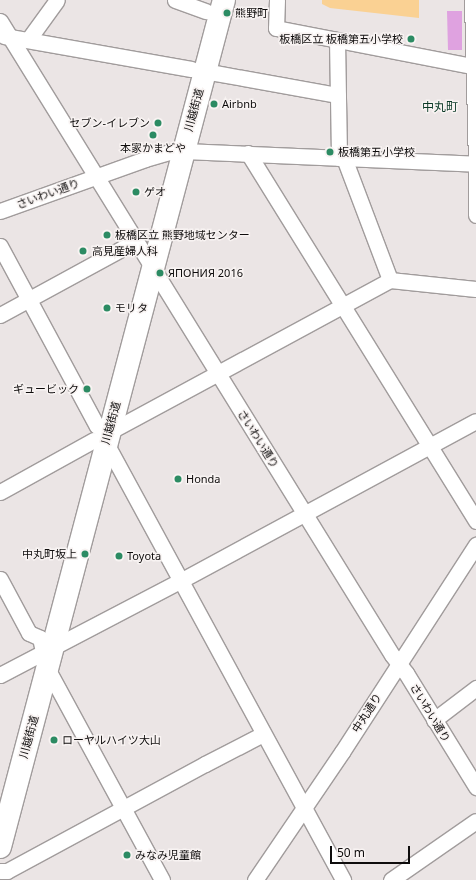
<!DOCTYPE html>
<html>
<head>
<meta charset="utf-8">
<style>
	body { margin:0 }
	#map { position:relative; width:476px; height:880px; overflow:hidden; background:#ebe5e5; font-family:"Noto Sans","Noto Sans JP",sans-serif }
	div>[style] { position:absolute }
	.green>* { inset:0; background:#fad193 }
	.water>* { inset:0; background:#dfa2e0 }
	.roads { filter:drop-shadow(1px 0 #a19c9c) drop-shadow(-1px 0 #a19c9c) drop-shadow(0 1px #a19c9c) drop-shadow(0 -1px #a19c9c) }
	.minor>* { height:15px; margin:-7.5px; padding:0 7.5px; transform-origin:7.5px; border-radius:7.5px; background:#fff }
	.highway>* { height:22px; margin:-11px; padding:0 11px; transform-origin:11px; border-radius:11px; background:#fff }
	.dots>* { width:11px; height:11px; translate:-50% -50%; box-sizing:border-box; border:2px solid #f8f3f2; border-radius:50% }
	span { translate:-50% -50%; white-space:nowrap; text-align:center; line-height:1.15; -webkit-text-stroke:3px #f8f3f2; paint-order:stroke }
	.poi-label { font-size:11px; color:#0e0c0c }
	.left { translate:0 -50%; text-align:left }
	.right { translate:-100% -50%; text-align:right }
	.street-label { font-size:11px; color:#0e0c0c }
	.neighbourhood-label { font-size:12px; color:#0c3a27 }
	.scale { position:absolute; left:330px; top:846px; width:80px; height:18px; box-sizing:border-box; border:2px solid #0e0c0c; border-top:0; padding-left:5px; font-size:12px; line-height:14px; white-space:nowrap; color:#0e0c0c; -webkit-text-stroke:3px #f8f3f2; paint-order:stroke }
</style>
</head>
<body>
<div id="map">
	<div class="green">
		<div style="clip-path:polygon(322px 0,419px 0,419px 18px,330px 8px,322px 4px)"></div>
	</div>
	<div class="water">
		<div style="clip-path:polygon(462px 11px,462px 50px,448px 50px,447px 11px)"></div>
	</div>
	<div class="roads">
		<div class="minor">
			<div style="left:175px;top:0;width:33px;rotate:20deg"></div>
			<div style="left:277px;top:0;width:28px;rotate:92deg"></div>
			<div style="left:276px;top:28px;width:204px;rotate:11deg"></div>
			<div style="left:472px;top:0;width:161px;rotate:88.6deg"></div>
			<div style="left:0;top:21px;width:745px;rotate:58.27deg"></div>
			<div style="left:392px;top:655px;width:23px;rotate:52deg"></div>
			<div style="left:406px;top:673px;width:134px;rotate:58.4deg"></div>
			<div style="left:4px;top:36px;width:190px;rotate:10deg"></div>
			<div style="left:28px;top:40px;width:49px;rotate:-54.1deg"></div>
			<div style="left:337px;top:40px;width:118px;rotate:89deg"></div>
			<div style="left:204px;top:71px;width:136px;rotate:10.2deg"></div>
			<div style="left:248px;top:153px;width:433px;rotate:58.2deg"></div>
			<div style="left:344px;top:158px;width:130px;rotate:69.3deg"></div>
			<div style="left:476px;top:169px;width:46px;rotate:90deg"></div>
			<div style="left:0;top:211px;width:154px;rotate:-19.7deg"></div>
			<div style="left:145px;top:159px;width:25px;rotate:-16deg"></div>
			<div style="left:169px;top:152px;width:15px;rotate:-4deg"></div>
			<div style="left:184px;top:151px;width:292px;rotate:2.5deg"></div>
			<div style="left:0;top:246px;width:204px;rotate:61.7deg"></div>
			<div style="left:97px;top:426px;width:13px;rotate:27deg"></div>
			<div style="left:109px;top:432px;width:319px;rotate:-28.4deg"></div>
			<div style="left:390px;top:280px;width:86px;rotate:6deg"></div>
			<div style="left:0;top:315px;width:155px;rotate:-28.6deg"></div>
			<div style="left:106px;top:443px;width:497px;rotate:61.5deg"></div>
			<div style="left:0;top:492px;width:107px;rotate:-29deg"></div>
			<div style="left:0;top:579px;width:61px;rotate:61.8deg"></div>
			<div style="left:29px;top:633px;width:12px;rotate:24deg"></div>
			<div style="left:40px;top:638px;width:31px;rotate:77deg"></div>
			<div style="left:47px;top:668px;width:241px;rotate:61.5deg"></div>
			<div style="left:0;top:675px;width:203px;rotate:-27.6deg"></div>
			<div style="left:180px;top:581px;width:336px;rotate:-28.4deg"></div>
			<div style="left:434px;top:720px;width:53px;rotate:-37.3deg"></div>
			<div style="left:0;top:871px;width:7px"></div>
			<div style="left:7px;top:871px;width:225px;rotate:-28.4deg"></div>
			<div style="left:205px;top:764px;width:65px;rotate:-27.3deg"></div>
			<div style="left:255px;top:880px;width:155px;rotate:-55.8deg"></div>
			<div style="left:342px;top:752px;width:247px;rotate:-57.1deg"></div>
			<div style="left:391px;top:880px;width:103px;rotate:-34.8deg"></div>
		</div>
		<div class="highway">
			<div style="left:0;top:847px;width:876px;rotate:-75.19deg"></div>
		</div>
	</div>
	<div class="dots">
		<div style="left:227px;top:13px;background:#2c8b63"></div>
		<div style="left:411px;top:39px;background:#2c8b63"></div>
		<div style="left:214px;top:104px;background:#2c8b63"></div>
		<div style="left:158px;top:123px;background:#2c8b63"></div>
		<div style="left:153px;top:135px;background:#2c8b63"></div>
		<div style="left:330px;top:152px;background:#2c8b63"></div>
		<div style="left:136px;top:192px;background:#2c8b63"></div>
		<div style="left:107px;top:235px;background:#2c8b63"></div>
		<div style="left:83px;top:251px;background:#2c8b63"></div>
		<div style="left:160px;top:273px;background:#2c8b63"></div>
		<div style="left:107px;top:308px;background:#2c8b63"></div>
		<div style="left:87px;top:389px;background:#2c8b63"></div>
		<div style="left:178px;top:479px;background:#2c8b63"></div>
		<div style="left:85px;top:554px;background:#2c8b63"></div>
		<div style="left:119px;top:556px;background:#2c8b63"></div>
		<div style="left:54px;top:740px;background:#2c8b63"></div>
		<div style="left:127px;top:855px;background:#2c8b63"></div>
	</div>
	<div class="poi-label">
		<span class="left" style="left:235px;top:13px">熊野町</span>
		<span class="right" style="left:403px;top:39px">板橋区立 板橋第五小学校</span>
		<span class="left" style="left:222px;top:104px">Airbnb</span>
		<span class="right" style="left:150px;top:123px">セブン-イレブン</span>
		<span style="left:153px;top:148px">本家かまどや</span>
		<span class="left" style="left:338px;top:152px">板橋第五小学校</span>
		<span class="left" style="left:144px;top:192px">ゲオ</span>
		<span class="left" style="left:115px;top:235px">板橋区立 熊野地域センター</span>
		<span class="left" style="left:92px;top:251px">高見産婦人科</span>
		<span class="left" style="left:168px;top:273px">ЯПОНИЯ 2016</span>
		<span class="left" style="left:115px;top:308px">モリタ</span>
		<span class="right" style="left:79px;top:389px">ギュービック</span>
		<span class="left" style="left:186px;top:479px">Honda</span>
		<span class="right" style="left:77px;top:554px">中丸町坂上</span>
		<span class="left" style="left:127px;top:556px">Toyota</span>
		<span class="left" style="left:62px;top:740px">ローヤルハイツ大山</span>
		<span class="left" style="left:135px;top:855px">みなみ児童館</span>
	</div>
	<div class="street-label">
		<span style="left:194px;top:110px;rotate:-75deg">川越街道</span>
		<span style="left:48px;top:194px;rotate:-20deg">さいわい通り</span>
		<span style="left:111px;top:423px;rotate:-75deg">川越街道</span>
		<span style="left:258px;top:439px;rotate:58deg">さいわい通り</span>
		<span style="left:367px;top:713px;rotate:-57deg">中丸通り</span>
		<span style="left:430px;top:713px;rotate:59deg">さいわい通り</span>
		<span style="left:29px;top:737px;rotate:-75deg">川越街道</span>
	</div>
	<div class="neighbourhood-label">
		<span style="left:440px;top:107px">中丸町</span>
	</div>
	<div class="scale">50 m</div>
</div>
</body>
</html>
